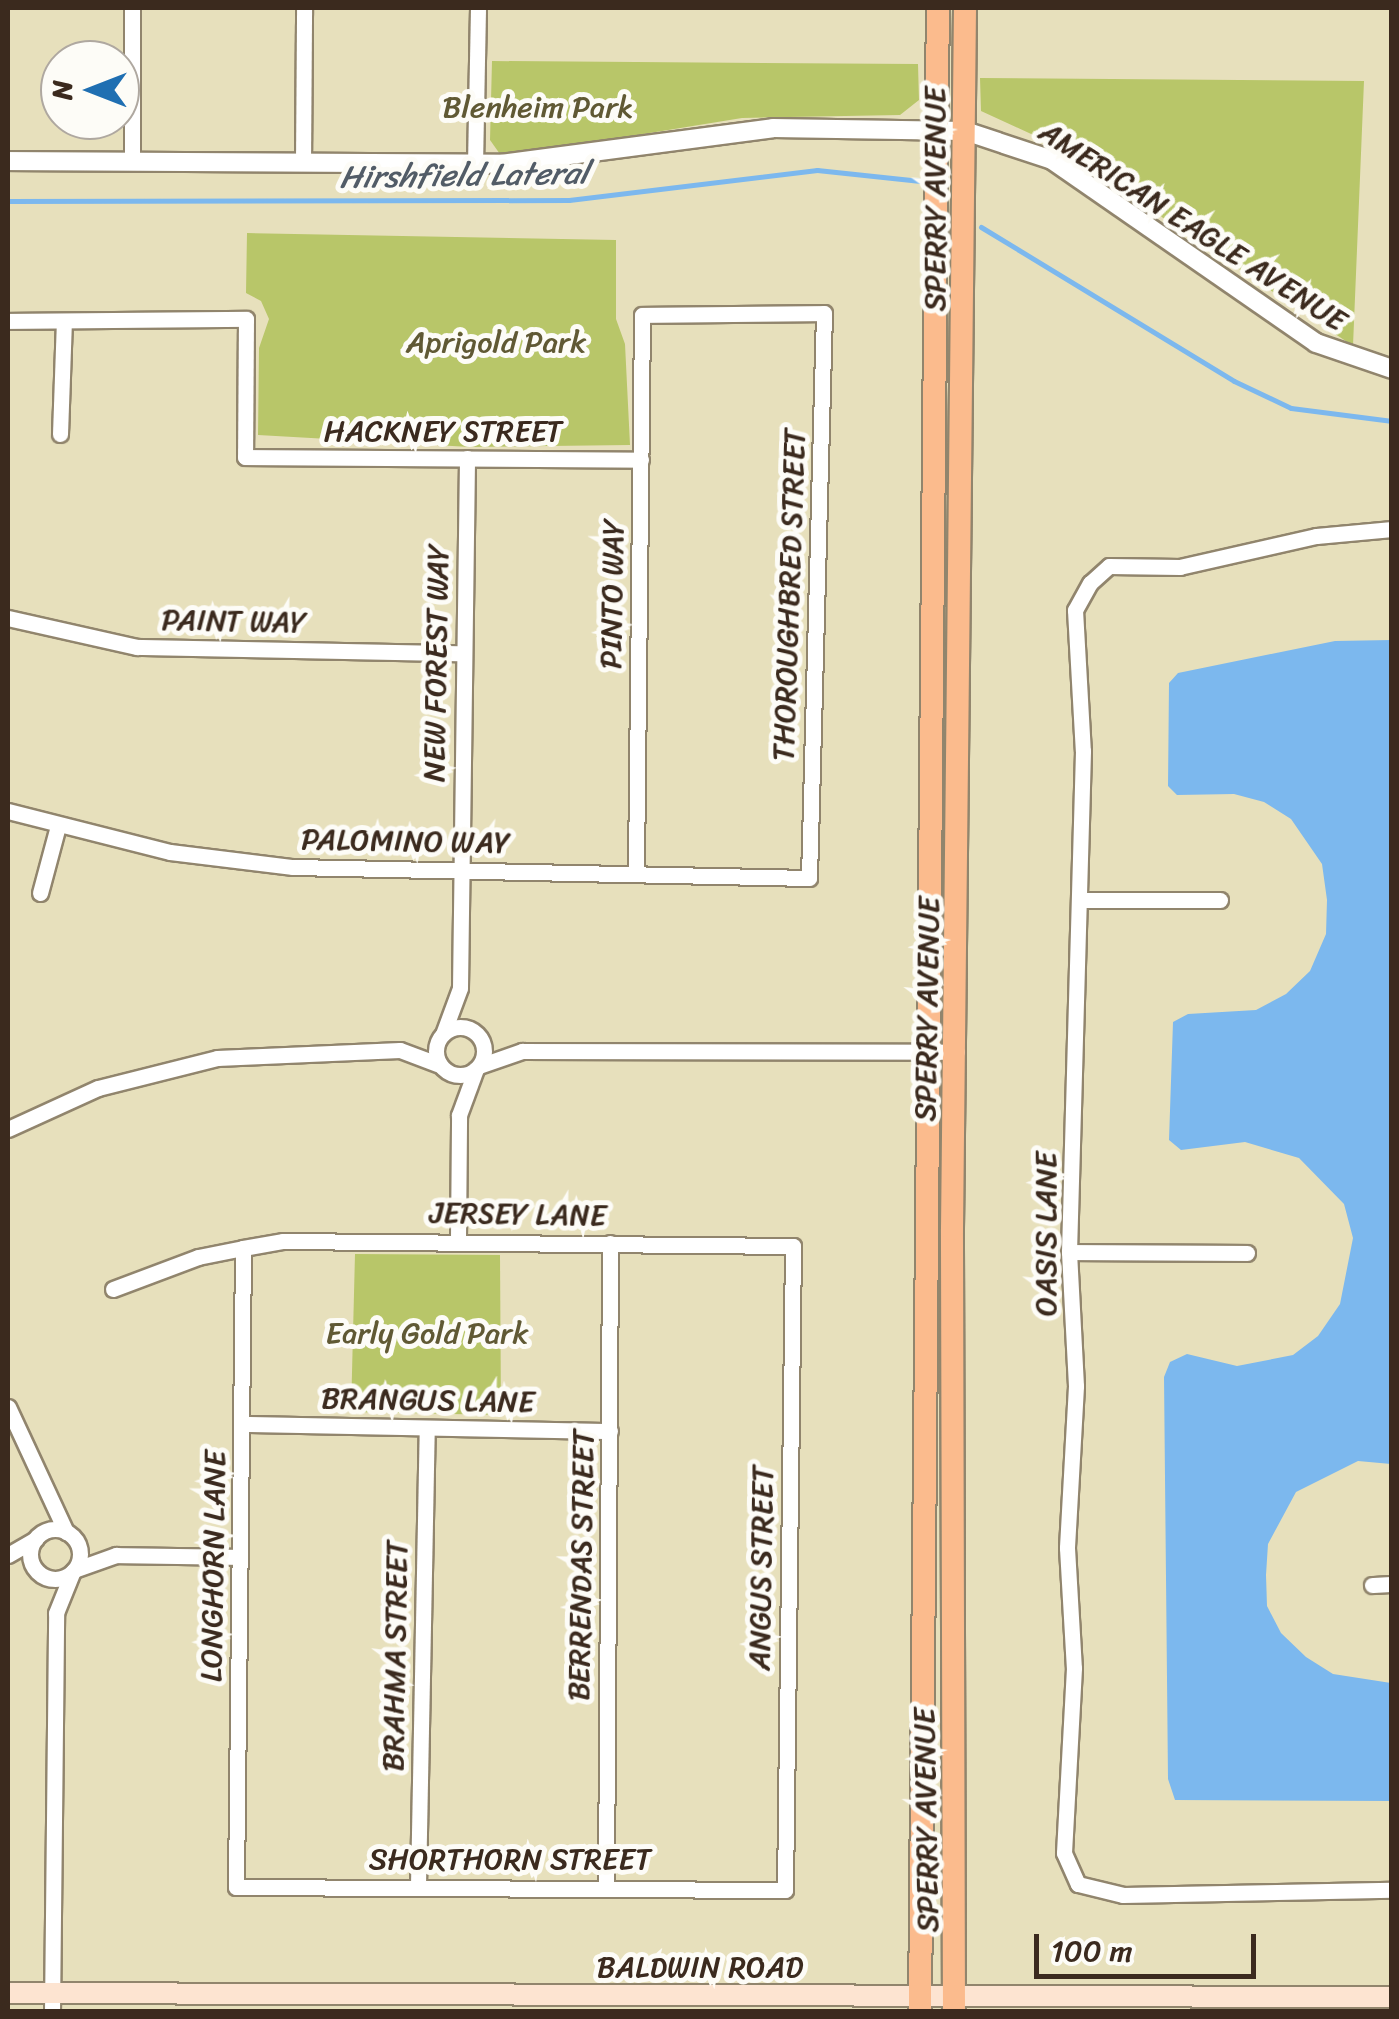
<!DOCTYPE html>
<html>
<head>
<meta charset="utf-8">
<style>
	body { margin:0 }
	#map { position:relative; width:1399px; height:2019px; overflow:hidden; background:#e7e0bc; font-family:Sriracha,sans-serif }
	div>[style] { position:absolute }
	.green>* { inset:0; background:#b8c669 }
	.water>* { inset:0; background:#7cb8ee }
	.stream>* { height:5px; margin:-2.5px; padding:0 2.5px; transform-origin:2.5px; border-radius:2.5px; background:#7cb8ee }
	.roads { filter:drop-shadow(2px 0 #91856d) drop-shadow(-2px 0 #91856d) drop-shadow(0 2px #91856d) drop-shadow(0 -2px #91856d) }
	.minor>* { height:15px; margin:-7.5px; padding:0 7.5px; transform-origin:7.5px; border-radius:7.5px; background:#fff }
	.minor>.ring { margin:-7.5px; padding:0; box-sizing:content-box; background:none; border:15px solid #fff; border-radius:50% }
	.tertiary>* { height:18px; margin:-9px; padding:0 9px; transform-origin:9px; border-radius:9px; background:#fff }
	.secondary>* { height:20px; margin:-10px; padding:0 10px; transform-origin:10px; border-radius:10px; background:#fde4d1 }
	.primary>* { height:22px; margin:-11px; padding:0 11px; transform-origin:11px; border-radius:11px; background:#fbbb8d }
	span { translate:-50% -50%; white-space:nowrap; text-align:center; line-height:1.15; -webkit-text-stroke:10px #fdfcf7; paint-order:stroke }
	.park-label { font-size:30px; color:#605934 }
	.street-label { font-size:30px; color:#3b2a1e }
	.water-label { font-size:32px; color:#525c67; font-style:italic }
	.frame { position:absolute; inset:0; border:10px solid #3b2a1e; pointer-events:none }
	.north { position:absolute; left:40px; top:40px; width:100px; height:100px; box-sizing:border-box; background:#fdfcf7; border:2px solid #afa8a0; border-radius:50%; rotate:270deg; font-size:28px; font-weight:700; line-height:40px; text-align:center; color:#3b2a1e }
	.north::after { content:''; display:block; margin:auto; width:35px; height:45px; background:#1f6fb2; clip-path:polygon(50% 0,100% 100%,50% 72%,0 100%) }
	.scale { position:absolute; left:1034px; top:1934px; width:222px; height:45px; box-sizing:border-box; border:5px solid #3b2a1e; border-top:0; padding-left:12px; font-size:30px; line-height:35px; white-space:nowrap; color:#3b2a1e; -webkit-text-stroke:8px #fdfcf7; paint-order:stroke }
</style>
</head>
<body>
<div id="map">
	<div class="green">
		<div style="clip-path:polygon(492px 61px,918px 64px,919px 100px,900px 115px,742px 118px,502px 157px,490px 140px)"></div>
		<div style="clip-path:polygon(980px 78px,1364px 81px,1353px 346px,1055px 145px,981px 111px)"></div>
		<div style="clip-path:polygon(247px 233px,616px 240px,616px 319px,625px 344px,630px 445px,470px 447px,258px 435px,259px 348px,269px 319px,261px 301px,246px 293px)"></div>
		<div style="clip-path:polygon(355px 1254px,500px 1255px,501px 1415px,351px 1412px)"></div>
	</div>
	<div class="water">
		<div style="clip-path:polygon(1391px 640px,1391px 1464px,1358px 1461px,1296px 1492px,1268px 1544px,1266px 1575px,1267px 1606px,1281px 1633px,1306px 1657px,1333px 1674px,1391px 1683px,1391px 1801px,1175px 1800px,1168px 1779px,1164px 1377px,1170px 1362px,1187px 1354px,1237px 1366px,1293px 1355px,1318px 1336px,1340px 1304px,1353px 1238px,1344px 1204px,1299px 1158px,1245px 1142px,1181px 1150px,1169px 1140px,1173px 1022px,1188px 1014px,1256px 1010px,1286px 994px,1310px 971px,1326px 934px,1327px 900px,1322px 864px,1291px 819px,1264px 802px,1234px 794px,1177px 795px,1168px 786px,1169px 683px,1178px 673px,1335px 641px)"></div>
	</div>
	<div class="stream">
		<div style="left:8px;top:201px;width:561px;rotate:-0.1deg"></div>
		<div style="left:569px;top:200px;width:250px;rotate:-6.9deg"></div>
		<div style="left:817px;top:170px;width:104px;rotate:6.1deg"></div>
		<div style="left:981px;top:227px;width:296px;rotate:31.3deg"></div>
		<div style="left:1234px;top:381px;width:63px;rotate:25.3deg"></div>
		<div style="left:1291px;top:408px;width:102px;rotate:7.3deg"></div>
	</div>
	<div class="roads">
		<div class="minor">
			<div style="left:132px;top:162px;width:154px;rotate:-90deg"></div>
			<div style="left:303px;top:163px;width:155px;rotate:-89.6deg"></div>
			<div style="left:475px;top:165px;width:157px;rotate:-88.9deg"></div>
			<div style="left:8px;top:321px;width:238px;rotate:-0.5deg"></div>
			<div style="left:246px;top:319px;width:138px;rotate:90.4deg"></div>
			<div style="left:245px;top:457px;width:396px;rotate:0.4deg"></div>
			<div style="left:60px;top:434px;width:112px;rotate:-88deg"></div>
			<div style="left:1392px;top:529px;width:76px;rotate:174.7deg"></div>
			<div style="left:1316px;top:536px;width:139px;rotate:167.2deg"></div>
			<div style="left:1180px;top:567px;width:71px;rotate:-179.2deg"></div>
			<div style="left:1109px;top:566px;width:25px;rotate:138deg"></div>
			<div style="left:1090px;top:583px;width:31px;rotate:119deg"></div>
			<div style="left:1075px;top:610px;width:141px;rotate:86.8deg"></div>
			<div style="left:1083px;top:751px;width:501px;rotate:91.6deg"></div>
			<div style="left:1069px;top:1252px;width:134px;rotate:87deg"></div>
			<div style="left:1076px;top:1386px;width:162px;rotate:93.2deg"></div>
			<div style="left:1067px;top:1548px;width:120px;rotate:86.7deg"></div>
			<div style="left:1074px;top:1668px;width:185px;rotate:93.1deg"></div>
			<div style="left:1064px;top:1853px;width:34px;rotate:66deg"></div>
			<div style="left:1078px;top:1884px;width:46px;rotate:13.7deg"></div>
			<div style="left:1123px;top:1895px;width:269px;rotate:-1.1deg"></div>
			<div style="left:8px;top:618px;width:132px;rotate:12.7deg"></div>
			<div style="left:137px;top:647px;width:326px;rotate:1.1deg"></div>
			<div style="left:8px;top:811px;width:167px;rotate:14.2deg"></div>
			<div style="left:170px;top:852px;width:124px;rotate:7deg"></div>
			<div style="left:293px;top:867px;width:516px;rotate:1.22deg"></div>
			<div style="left:809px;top:878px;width:565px;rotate:-88.48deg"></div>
			<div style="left:824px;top:313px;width:182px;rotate:179.4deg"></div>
			<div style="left:642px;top:315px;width:558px;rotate:90.62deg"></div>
			<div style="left:40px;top:893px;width:69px;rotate:-75deg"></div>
			<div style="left:1079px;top:900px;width:141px"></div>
			<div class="ring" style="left:436px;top:1027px;width:33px;height:33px"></div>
			<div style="left:443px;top:1034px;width:49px;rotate:-69.7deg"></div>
			<div style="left:460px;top:988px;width:530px;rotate:-89.24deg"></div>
			<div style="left:479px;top:1066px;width:46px;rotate:-19.2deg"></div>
			<div style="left:522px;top:1051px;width:435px;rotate:0.1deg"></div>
			<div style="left:8px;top:1129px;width:99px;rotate:-24.5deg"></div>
			<div style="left:98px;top:1088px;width:123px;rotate:-14.1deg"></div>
			<div style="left:217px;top:1058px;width:183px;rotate:-2.5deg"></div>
			<div style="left:400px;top:1050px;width:43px;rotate:20.6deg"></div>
			<div style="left:458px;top:1239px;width:124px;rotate:-89.5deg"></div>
			<div style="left:459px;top:1115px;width:49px;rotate:-69.7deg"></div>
			<div style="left:1069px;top:1252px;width:178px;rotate:0.3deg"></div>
			<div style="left:113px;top:1289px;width:91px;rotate:-20.6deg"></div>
			<div style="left:198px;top:1257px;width:46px;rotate:-11.3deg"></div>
			<div style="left:243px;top:1248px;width:41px;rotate:-9.9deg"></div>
			<div style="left:283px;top:1241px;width:510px;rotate:0.56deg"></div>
			<div style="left:793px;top:1246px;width:644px;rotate:90.71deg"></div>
			<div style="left:785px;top:1890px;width:549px;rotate:-179.69deg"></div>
			<div style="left:236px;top:1887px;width:639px;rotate:-89.37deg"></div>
			<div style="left:8px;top:1407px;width:138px;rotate:65.1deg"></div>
			<div style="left:244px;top:1424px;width:366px;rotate:1.1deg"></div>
			<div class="ring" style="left:30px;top:1529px;width:35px;height:35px"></div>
			<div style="left:8px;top:1555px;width:32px;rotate:-30deg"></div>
			<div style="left:74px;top:1570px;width:45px;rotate:-19.7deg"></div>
			<div style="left:116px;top:1555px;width:122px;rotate:0.9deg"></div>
			<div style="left:1372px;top:1585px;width:20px;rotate:-3deg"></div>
			<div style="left:418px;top:1885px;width:457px;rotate:-88.9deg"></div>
			<div style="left:606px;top:1886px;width:643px;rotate:-89.64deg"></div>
			<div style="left:52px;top:2012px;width:399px;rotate:-89.4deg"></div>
			<div style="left:56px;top:1613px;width:45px;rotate:-68deg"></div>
		</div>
		<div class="tertiary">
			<div style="left:8px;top:161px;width:493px;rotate:0.3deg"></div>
			<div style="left:501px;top:164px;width:274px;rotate:-7.5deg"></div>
			<div style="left:773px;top:128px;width:192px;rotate:0.9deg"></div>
			<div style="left:965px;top:131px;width:92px;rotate:18.4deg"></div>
			<div style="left:1052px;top:160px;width:321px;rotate:34.7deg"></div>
			<div style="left:1316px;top:343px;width:80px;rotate:18.9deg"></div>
		</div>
		<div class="secondary">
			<div style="left:8px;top:1993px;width:1384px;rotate:0.17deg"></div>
		</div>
		<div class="primary">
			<div style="left:920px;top:2012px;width:2004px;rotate:-89.49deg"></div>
			<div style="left:954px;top:2012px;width:783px;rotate:-90.15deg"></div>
			<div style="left:952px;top:1229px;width:1221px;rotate:-89.39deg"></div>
		</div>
	</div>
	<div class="park-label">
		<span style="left:538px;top:107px">Blenheim Park</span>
		<span style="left:496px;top:342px">Aprigold Park</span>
		<span style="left:427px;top:1333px">Early Gold Park</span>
	</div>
	<div class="street-label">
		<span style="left:935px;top:199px;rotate:-90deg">SPERRY AVENUE</span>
		<span style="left:1193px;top:226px;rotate:33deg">AMERICAN EAGLE AVENUE</span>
		<span style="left:443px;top:431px">HACKNEY STREET</span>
		<span style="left:612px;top:594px;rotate:-89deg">PINTO WAY</span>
		<span style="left:789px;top:595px;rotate:-88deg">THOROUGHBRED STREET</span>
		<span style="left:234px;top:621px;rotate:1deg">PAINT WAY</span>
		<span style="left:436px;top:663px;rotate:-89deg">NEW FOREST WAY</span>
		<span style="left:406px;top:841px;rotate:1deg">PALOMINO WAY</span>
		<span style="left:927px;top:1009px;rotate:-89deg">SPERRY AVENUE</span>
		<span style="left:518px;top:1214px;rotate:1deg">JERSEY LANE</span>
		<span style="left:1046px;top:1234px;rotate:-90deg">OASIS LANE</span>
		<span style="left:428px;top:1400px;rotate:1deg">BRANGUS LANE</span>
		<span style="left:581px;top:1565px;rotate:-89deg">BERRENDAS STREET</span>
		<span style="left:213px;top:1566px;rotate:-89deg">LONGHORN LANE</span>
		<span style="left:761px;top:1568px;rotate:-89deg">ANGUS STREET</span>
		<span style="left:395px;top:1656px;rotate:-89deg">BRAHMA STREET</span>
		<span style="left:926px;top:1820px;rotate:-91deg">SPERRY AVENUE</span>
		<span style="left:510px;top:1859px">SHORTHORN STREET</span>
		<span style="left:700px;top:1967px">BALDWIN ROAD</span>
	</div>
	<div class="water-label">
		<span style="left:464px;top:176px;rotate:-1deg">Hirshfield Lateral</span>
	</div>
	<div class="frame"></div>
	<div class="north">N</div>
	<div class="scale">100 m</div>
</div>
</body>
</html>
